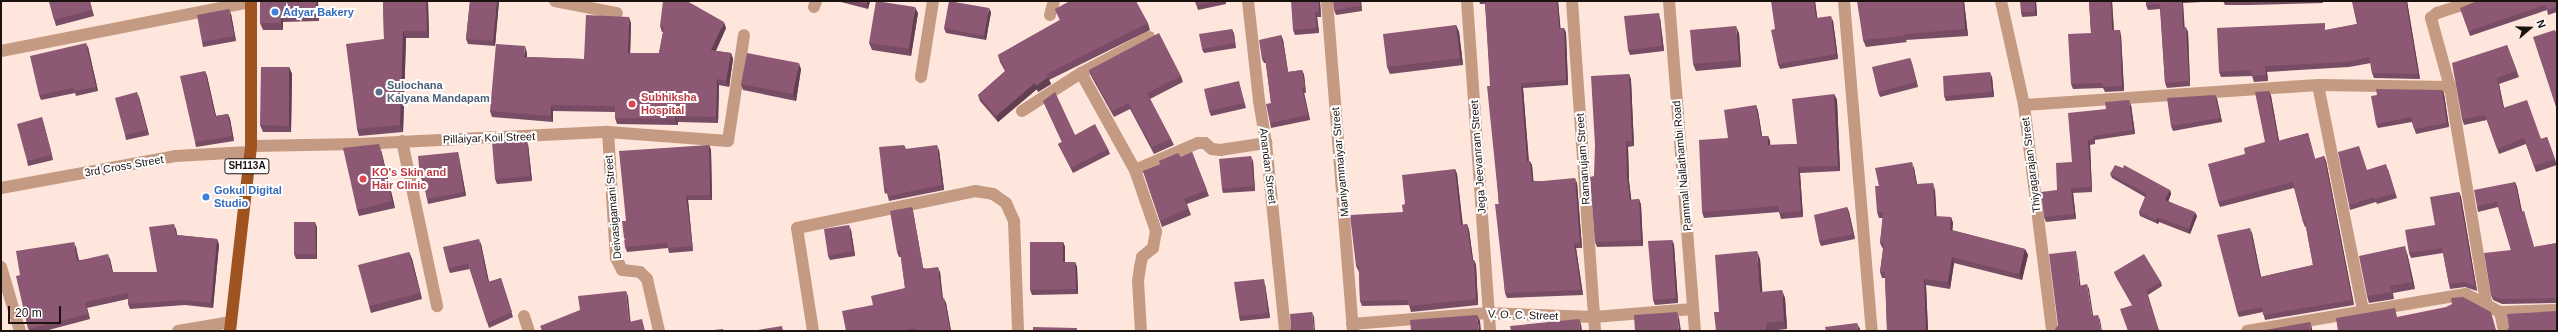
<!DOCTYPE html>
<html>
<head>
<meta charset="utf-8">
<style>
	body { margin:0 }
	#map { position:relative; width:2558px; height:332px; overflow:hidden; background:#fee6dd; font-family:Helvetica,sans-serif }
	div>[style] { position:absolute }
	.street>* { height:12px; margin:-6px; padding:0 6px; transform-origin:6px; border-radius:6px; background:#c59a82 }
	.primary>* { height:12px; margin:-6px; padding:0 6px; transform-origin:6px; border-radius:6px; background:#9e5321 }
	.wall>* { inset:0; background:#784c64 }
	.shaded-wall>* { inset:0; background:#623e51 }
	.building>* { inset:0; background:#8c5874 }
	.dots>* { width:11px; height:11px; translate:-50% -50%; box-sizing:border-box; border:2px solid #fff; border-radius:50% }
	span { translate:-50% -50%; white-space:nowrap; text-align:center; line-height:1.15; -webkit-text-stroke:4px #fff; paint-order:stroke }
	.shield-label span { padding:1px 3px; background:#fff; border:1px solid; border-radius:3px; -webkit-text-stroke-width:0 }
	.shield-label { font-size:10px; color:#1a120f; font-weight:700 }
	.shop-label { font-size:11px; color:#366cbe; font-weight:700 }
	.left { translate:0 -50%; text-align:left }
	.service-label { font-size:11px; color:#4e5e75; font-weight:700 }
	.health-label { font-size:11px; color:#be3a42; font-weight:700 }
	.street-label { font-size:11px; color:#1a120f }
	.frame { position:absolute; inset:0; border:2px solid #1a120f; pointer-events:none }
	.north { position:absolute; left:2510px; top:8px; width:40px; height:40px; -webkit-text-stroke:3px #fff; paint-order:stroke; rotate:70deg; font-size:11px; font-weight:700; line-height:16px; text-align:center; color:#1a120f }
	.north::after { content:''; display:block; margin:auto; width:14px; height:18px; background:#1a120f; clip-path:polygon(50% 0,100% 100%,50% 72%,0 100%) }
	.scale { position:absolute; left:8px; top:306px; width:53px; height:18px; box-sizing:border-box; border:2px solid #1a120f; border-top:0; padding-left:5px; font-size:12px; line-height:14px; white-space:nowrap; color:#1a120f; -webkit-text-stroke:3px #fff; paint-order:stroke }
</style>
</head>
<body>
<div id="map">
	<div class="street">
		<div style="left:555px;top:1px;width:63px;rotate:11deg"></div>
		<div style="left:1248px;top:1px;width:101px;rotate:83.7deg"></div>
		<div style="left:1259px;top:101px;width:43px;rotate:80.5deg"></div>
		<div style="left:1266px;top:143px;width:189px;rotate:84.2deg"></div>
		<div style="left:1327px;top:1px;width:331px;rotate:85.5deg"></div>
		<div style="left:1467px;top:1px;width:331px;rotate:86deg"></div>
		<div style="left:1572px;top:1px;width:331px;rotate:86deg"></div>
		<div style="left:1669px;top:1px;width:331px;rotate:85.5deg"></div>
		<div style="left:1844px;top:1px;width:331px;rotate:85.2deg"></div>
		<div style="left:2001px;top:1px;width:107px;rotate:77.5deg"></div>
		<div style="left:2024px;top:105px;width:228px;rotate:82.9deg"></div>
		<div style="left:814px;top:7px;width:6px;rotate:-72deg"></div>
		<div style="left:1050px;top:15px;width:15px;rotate:-74deg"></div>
		<div style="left:1px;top:51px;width:255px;rotate:-11.1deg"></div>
		<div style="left:1081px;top:73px;width:111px;rotate:60.9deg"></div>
		<div style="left:1135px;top:170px;width:65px;rotate:71deg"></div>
		<div style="left:1156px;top:231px;width:17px;rotate:100deg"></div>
		<div style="left:1153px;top:248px;width:14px;rotate:141deg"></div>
		<div style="left:1142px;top:257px;width:10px;rotate:101deg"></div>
		<div style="left:1140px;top:267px;width:14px;rotate:98deg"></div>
		<div style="left:1138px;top:281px;width:50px;rotate:86.6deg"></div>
		<div style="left:921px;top:77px;width:77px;rotate:-81deg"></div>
		<div style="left:2318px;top:85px;width:230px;rotate:78.7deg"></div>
		<div style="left:2450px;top:87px;width:72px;rotate:-105.4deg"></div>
		<div style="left:2431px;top:18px;width:8px;rotate:-40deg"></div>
		<div style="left:2437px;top:13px;width:38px;rotate:-18deg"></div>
		<div style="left:2024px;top:105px;width:295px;rotate:-3.9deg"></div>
		<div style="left:2318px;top:85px;width:132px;rotate:0.9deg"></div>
		<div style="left:2450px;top:87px;width:218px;rotate:80.5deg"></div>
		<div style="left:1022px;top:111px;width:70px;rotate:-32.8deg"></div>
		<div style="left:1081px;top:73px;width:77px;rotate:-27.9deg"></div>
		<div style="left:608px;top:132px;width:126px;rotate:86.4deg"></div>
		<div style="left:616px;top:258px;width:13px;rotate:63deg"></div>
		<div style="left:622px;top:270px;width:18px;rotate:6deg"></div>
		<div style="left:640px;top:272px;width:10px;rotate:45deg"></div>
		<div style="left:647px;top:279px;width:53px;rotate:77deg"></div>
		<div style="left:402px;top:141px;width:169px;rotate:78deg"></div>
		<div style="left:251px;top:146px;width:108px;rotate:-1.1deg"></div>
		<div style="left:359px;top:144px;width:249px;rotate:-2.8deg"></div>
		<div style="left:608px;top:132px;width:120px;rotate:4.3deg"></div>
		<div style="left:728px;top:141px;width:107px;rotate:-81.4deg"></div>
		<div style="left:1135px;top:170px;width:69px;rotate:-23.2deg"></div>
		<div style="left:1198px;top:143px;width:7px"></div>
		<div style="left:1205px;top:143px;width:9px;rotate:41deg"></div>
		<div style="left:1212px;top:149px;width:8px;rotate:7deg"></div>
		<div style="left:1220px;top:150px;width:47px;rotate:-8.7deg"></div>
		<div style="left:1px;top:188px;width:177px;rotate:-10.4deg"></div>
		<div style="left:175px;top:156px;width:74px;rotate:-3.1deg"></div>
		<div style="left:1px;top:267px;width:67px;rotate:73.5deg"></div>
		<div style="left:2500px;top:312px;width:19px;rotate:78deg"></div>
		<div style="left:524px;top:316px;width:16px;rotate:72deg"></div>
		<div style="left:1352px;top:324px;width:136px;rotate:-4.6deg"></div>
		<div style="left:1488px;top:313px;width:106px;rotate:2.2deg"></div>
		<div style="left:1594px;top:317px;width:99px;rotate:-4.6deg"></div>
		<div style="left:178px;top:331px;width:54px;rotate:-9.6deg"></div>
		<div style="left:813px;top:331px;width:104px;rotate:-98.8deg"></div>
		<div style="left:797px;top:228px;width:182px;rotate:-11.7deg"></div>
		<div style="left:975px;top:191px;width:18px;rotate:9deg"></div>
		<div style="left:993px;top:194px;width:16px;rotate:35deg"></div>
		<div style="left:1006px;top:203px;width:20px;rotate:66deg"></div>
		<div style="left:1014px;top:221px;width:110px;rotate:87.9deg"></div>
		<div style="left:2247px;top:331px;width:222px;rotate:-9.6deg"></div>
		<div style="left:2466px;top:294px;width:38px;rotate:28deg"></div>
		<div style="left:2500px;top:312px;width:57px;rotate:-2deg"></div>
	</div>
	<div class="primary">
		<div style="left:230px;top:331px;width:186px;rotate:-83.5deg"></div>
		<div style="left:251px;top:146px;width:145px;rotate:-90deg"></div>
	</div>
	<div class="wall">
		<div style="clip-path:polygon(49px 1px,90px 1px,94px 16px,56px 26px)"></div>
		<div style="clip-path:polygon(318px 1px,319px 21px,283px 22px,283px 30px,263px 30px,260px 23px)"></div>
		<div style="clip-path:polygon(383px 1px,428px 1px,429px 38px,406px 38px,403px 132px,359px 136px,357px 129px,384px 39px)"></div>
		<div style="clip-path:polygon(470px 1px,499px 1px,495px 46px,468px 44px,466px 39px)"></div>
		<div style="clip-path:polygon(837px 1px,870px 1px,868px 9px)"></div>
		<div style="clip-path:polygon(1195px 1px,1226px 1px,1226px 4px,1198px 10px)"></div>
		<div style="clip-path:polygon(1320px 1px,1321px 17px,1317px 17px,1319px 33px,1295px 35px,1293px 30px)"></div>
		<div style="clip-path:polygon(1361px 1px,1362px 11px,1336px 15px,1334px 10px)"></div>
		<div style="clip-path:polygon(1479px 1px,1558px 1px,1560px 28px,1564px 28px,1566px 33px,1568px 85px,1523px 88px,1529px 161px,1532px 165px,1533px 181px,1577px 183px,1582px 248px,1576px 248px,1583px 295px,1507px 298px,1505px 293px,1485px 4px,1480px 4px)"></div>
		<div style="clip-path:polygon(1815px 1px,1817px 18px,1833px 21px,1838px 59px,1780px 69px,1778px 64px,1775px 29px)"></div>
		<div style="clip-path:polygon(1964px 1px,1968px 36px,1906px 40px,1907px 42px,1866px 47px,1863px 40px)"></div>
		<div style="clip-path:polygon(2036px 1px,2037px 16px,2022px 17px,2021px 12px)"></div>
		<div style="clip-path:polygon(2089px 1px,2112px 1px,2114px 30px,2121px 35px,2124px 91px,2105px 92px,2103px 88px,2073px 89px,2071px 84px,2091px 33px)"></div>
		<div style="clip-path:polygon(2146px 1px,2223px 1px,2183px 3px,2184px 27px,2188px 32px,2190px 86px,2167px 88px,2165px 83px,2160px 9px,2148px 10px,2146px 5px)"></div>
		<div style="clip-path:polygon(2223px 1px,2323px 1px,2323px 3px,2250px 5px,2225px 5px)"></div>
		<div style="clip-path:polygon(2352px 1px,2407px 1px,2420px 79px,2374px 78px,2372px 73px,2371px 63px,2349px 67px,2267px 72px,2268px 81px,2254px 82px,2252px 76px,2221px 77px,2219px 72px,2327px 30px,2357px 24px)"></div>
		<div style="clip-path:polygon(2557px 1px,2557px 12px,2548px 15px,2547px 10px,2470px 36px,2460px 8px)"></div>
		<div style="clip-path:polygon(1055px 9px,1148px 23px,1150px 30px,1049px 80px,1051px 84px,1038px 92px,1037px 89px,998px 122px,980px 101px,978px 95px,1005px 71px,1000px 62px,998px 55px,1060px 20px)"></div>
		<div style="clip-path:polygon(991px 12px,986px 40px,946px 33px,944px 28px)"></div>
		<div style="clip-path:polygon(918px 13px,911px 56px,872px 50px,869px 43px)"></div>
		<div style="clip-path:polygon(231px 14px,236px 41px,203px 47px,202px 42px)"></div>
		<div style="clip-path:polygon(1660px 18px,1664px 51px,1630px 55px,1628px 50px)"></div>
		<div style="clip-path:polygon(631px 23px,630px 53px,659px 53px,663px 32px,662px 32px,660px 26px,726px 28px,716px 51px,731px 53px,733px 59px,729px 87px,719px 85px,718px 123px,678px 122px,678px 125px,617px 124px,615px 118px,615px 112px,553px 111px,553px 122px,492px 117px,490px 111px,527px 53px,527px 57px,584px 59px)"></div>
		<div style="clip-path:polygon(1456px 25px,1459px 32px,1463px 65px,1390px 74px,1387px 67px)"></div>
		<div style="clip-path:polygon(1232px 29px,1234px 34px,1236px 48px,1204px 53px,1202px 49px)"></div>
		<div style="clip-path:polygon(1739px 33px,1741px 67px,1696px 71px,1693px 64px)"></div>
		<div style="clip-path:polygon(1281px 35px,1283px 40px,1288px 72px,1302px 70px,1304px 75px,1306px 93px,1304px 93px,1310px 120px,1271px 128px,1270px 123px,1271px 103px,1266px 63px,1264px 63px,1262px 59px)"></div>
		<div style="clip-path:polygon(2507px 45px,2519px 77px,2499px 84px,2504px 108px,2541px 139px,2547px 137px,2557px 165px,2536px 172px,2526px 144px,2499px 154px,2487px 120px,2464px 125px,2462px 119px)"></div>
		<div style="clip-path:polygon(88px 47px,98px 91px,76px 96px,75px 93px,41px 100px,39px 95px)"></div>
		<div style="clip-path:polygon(1910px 58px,1918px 87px,1880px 97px,1878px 92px)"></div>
		<div style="clip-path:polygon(289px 67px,292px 74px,291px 132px,263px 132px,260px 125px)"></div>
		<div style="clip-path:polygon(801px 69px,796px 101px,743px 90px,741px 84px)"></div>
		<div style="clip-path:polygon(1089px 70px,1181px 76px,1183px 82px,1150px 99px,1171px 139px,1174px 145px,1154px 154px,1130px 109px,1114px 117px,1091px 76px)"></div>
		<div style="clip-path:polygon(205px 71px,207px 76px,216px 116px,228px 114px,230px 119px,234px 141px,196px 147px,195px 142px)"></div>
		<div style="clip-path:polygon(1629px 74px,1631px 80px,1634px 146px,1628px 147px,1629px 181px,1631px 200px,1639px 199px,1641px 205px,1643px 246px,1597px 247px,1595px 242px,1594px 176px)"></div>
		<div style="clip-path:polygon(1992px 77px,1994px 97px,1946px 101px,1944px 96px)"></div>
		<div style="clip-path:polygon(1240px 86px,1246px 108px,1211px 116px,1209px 111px)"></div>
		<div style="clip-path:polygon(2442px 90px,2444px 94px,2449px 127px,2416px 134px,2412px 122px,2378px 128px,2376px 124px)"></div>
		<div style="clip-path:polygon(2269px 91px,2271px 96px,2279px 141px,2308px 133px,2315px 159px,2324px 156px,2326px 161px,2354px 305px,2265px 320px,2263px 312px,2239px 317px,2237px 312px,2252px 233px,2261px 277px,2313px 265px,2306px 227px,2305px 227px,2303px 222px,2294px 188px,2220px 207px,2218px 202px,2245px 154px,2265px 142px)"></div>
		<div style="clip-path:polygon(1834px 94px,1837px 100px,1840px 171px,1800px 173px,1803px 217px,1781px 219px,1779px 212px,1704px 218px,1702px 212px,1728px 138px,1756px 105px,1758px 111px,1762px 136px,1768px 136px,1770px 141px,1770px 145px,1797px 144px)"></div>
		<div style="clip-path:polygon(2215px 95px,2217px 99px,2222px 122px,2173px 131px,2171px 126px)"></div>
		<div style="clip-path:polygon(139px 97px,149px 135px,126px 140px,125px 135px)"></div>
		<div style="clip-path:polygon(1043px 101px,1075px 135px,1108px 149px,1110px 154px,1073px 173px,1060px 148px,1058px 144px,1062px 142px)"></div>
		<div style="clip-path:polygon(2131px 105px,2135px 134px,2095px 140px,2095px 144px,2090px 145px,2092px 192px,2073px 193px,2076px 219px,2046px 222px,2044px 217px,2057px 190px,2072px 162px,2106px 109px)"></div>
		<div style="clip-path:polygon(43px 122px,53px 160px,28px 166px,27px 161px)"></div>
		<div style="clip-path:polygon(528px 144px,532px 181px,497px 184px,495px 179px)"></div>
		<div style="clip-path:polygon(709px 145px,711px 150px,712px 200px,688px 200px,693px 251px,669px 253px,668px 248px,627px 252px,625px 247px,626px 221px)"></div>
		<div style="clip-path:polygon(904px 145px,906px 149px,939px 150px,944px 190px,889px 201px,887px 193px,885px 194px,884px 189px)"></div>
		<div style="clip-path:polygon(381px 150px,395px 208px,359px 216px,357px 210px)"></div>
		<div style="clip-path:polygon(458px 152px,459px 157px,466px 196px,428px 204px,427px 199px,423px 181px,422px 181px,420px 176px)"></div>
		<div style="clip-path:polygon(1192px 152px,1209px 196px,1187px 204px,1191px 215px,1162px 227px,1143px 171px,1161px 165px,1159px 161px,1181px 157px)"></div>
		<div style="clip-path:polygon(1253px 161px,1255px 191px,1223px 193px,1222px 189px)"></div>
		<div style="clip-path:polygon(1914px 168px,1917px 184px,1935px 190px,1936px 217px,1951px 217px,1953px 223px,1952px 230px,2025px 249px,2028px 255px,2022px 280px,1954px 263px,1950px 289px,1926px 285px,1928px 331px,1887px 331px,1885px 278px,1882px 278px,1880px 272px,1883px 249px,1880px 243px,1883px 218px,1879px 218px,1877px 212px,1879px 186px)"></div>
		<div style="clip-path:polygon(1455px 169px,1457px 174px,1463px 225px,1467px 224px,1469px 230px,1473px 260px,1474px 260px,1476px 265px,1478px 305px,1411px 312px,1409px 305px,1362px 306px,1360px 301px,1359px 272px,1356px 266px,1403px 212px,1405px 204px)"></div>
		<div style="clip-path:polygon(2388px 169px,2397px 198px,2377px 204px,2376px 202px,2350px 210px,2349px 205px,2367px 170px)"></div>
		<div style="clip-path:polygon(2110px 174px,2170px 190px,2171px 194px,2168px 201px,2197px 216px,2190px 234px,2159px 222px,2158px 224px,2140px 216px,2139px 212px,2145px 197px,2112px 178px)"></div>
		<div style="clip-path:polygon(2515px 182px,2517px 187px,2522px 212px,2524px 211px,2525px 217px,2534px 247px,2557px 243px,2557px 303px,2502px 304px,2493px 300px,2491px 295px,2511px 250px,2498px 207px,2478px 212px,2477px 206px)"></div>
		<div style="clip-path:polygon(2459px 192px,2461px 197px,2477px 291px,2465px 287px,2450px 289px,2449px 284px,2443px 253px,2411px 258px,2409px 253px,2435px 225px)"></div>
		<div style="clip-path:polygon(912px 207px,913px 211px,923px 268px,940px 272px,943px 298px,946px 303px,951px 331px,846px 331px,873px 305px,905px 288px,901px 257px,899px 257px,897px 252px)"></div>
		<div style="clip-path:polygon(1847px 207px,1849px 212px,1855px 239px,1821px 246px,1819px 241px)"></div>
		<div style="clip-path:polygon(317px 227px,317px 259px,296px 259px,294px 254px)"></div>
		<div style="clip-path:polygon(176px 229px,177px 235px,217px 239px,219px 245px,213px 308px,185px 305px,130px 309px,128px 304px,128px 299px,87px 308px,90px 319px,45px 331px,29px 331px,20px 275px,76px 247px,79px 260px,110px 259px,113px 272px,157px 272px)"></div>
		<div style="clip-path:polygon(851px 230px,855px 256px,830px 260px,828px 256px)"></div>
		<div style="clip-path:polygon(1672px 240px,1674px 245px,1678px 303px,1655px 305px,1653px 300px)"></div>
		<div style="clip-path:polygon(1063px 242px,1065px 247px,1065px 262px,1075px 262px,1077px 267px,1078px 294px,1032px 295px,1030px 290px)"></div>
		<div style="clip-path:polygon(481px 244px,489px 282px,501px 278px,513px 317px,489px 328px,470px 269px,450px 273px,448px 268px)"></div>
		<div style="clip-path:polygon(409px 252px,412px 259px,422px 299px,371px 313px,369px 306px)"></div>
		<div style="clip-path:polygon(2407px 253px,2415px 289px,2393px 293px,2394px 299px,2369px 303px,2367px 296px)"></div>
		<div style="clip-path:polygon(1760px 259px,1762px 292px,1785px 298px,1787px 329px,1769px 331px,1716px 331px,1719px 312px)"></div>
		<div style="clip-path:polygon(2114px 272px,2161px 282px,2162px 286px,2148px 295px,2159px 331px,2132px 305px,2116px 277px)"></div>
		<div style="clip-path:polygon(1265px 284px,1270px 318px,1240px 321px,1239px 316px)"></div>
	</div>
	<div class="shaded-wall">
		<div style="clip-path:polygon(316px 1px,318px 1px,319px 21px,316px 14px)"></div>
		<div style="clip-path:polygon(426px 1px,428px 1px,429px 38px,427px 31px)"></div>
		<div style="clip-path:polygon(497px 1px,499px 1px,495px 46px,493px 41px)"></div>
		<div style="clip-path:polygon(867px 1px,870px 1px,868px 9px,867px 4px)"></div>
		<div style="clip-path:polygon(1319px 1px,1320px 1px,1321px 17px,1319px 12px)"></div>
		<div style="clip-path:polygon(1360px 1px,1361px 1px,1362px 11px)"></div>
		<div style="clip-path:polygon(1557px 1px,1558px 1px,1561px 33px,1559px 28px)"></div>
		<div style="clip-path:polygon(1814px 1px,1815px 1px,1818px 23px,1816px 18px)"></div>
		<div style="clip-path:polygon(1963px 1px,1964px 1px,1968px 36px,1965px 29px)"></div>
		<div style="clip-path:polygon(2035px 1px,2036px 1px,2037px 16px,2035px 12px)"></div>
		<div style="clip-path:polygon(2111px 1px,2112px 1px,2114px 35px,2112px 30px)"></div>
		<div style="clip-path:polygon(2182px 1px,2183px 1px,2183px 3px,2185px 32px,2183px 28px)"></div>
		<div style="clip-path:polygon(2406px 1px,2407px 1px,2420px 79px,2418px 74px)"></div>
		<div style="clip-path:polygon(915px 7px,918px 13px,911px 56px,909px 49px)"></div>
		<div style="clip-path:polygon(989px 8px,991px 12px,986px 40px,984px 36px)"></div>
		<div style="clip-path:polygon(229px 9px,231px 14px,236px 41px,234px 36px)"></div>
		<div style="clip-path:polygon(1315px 12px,1317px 17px,1319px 33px,1317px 28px)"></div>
		<div style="clip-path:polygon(1659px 13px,1660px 18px,1664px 51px,1662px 46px)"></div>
		<div style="clip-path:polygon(281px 15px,283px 22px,283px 30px,281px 23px)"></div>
		<div style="clip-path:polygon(1831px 16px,1833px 21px,1838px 59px,1836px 54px)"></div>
		<div style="clip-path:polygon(629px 17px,631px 23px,630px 59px,628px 53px)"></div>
		<div style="clip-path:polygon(724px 22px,726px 28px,713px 56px,711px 50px)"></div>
		<div style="clip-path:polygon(1456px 25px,1459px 32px,1463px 65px,1460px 58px)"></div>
		<div style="clip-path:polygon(1736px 26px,1739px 33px,1741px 67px,1739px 60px)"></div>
		<div style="clip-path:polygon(2186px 27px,2188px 32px,2190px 86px,2189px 81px)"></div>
		<div style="clip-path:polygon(1564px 28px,1566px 33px,1568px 85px,1566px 80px)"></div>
		<div style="clip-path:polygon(1232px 29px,1234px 34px,1236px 48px,1235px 43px)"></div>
		<div style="clip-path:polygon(2120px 30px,2121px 35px,2124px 91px,2122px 86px)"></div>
		<div style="clip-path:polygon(403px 31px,406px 38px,403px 132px,400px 125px)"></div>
		<div style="clip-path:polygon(1281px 35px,1283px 40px,1289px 77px,1288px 72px)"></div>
		<div style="clip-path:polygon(86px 43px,88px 47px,98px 91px,96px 87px)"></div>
		<div style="clip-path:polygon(525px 46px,527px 53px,526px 63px,524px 57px)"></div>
		<div style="clip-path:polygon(731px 53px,733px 59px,729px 87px,726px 81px)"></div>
		<div style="clip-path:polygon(1910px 58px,1912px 63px,1918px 87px,1916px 82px)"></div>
		<div style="clip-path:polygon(799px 63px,801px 69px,796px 101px,793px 94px)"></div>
		<div style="clip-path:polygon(2265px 66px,2267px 72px,2268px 81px,2266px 75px)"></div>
		<div style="clip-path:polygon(289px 67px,292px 74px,291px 132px,289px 126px)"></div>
		<div style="clip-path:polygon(1302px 70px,1304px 75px,1306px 93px,1305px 88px)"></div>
		<div style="clip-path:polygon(205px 71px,207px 76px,217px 121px,215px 116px)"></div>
		<div style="clip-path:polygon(1990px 72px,1992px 77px,1994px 97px,1992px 92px)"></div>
		<div style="clip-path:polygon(1629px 74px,1631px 80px,1634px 146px,1632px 141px)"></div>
		<div style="clip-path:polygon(1048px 77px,1051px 84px,1038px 92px,1036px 86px)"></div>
		<div style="clip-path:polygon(2497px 78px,2499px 84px,2505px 114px,2503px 108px)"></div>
		<div style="clip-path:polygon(717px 79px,719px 85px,718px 123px,716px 117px)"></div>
		<div style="clip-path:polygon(1035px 83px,1037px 89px,998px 122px,996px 116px)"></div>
		<div style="clip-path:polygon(1521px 83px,1523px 88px,1529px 166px,1527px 161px)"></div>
		<div style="clip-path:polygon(1302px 88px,1304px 93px,1310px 120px,1308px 115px)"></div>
		<div style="clip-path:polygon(2442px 90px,2444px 94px,2449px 127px,2447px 123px)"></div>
		<div style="clip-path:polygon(2269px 91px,2271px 96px,2280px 146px,2278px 141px)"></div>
		<div style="clip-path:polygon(137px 92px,139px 97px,149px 135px,147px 130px)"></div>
		<div style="clip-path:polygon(1834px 94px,1837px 100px,1840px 171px,1838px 166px)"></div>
		<div style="clip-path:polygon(2215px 95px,2217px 99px,2222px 122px,2220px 118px)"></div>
		<div style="clip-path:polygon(2129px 100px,2131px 105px,2135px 134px,2133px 130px)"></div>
		<div style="clip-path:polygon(551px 105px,553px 111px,553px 122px,551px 116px)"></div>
		<div style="clip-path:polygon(1756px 105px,1758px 111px,1763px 142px,1761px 136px)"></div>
		<div style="clip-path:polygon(228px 114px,230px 119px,234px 141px,232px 136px)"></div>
		<div style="clip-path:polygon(675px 116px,678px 122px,678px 125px,675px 119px)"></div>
		<div style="clip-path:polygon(42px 117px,43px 122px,53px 160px,52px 155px)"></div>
		<div style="clip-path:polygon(1768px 136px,1770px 141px,1771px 151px,1768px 145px)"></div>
		<div style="clip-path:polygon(527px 139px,528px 144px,532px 181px,530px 176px)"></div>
		<div style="clip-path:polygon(2088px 140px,2090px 145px,2092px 192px,2091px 187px)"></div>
		<div style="clip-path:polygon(1626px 141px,1628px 147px,1629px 181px,1632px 205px,1630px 200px,1627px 176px)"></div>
		<div style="clip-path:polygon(379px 144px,381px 150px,395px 208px,392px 201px)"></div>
		<div style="clip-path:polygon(709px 145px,711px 150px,712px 200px,710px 195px)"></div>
		<div style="clip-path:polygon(937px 145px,939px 150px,944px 190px,942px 185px)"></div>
		<div style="clip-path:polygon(458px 152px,459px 157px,466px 196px,464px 192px)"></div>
		<div style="clip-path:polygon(1251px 156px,1253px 161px,1255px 191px,1254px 186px)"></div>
		<div style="clip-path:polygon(2324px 156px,2326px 161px,2354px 305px,2352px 300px)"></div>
		<div style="clip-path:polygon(1530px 161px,1532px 165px,1534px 186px,1532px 182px)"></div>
		<div style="clip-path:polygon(1912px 162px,1914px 168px,1918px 190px,1916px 184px)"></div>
		<div style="clip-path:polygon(1798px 167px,1800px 173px,1803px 217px,1801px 211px)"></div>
		<div style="clip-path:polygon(1455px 169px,1457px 174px,1463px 231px,1461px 225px)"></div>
		<div style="clip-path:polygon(1575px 178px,1577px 183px,1582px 248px,1580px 243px)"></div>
		<div style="clip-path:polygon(2515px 182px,2517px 187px,2523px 217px,2521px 212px)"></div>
		<div style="clip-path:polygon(1933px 183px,1935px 190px,1937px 223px,1935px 216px)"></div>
		<div style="clip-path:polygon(2071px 188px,2073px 193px,2076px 219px,2074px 214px)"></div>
		<div style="clip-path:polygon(2170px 190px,2171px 194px,2167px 205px,2165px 200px)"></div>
		<div style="clip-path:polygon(2459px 192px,2461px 197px,2477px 291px,2475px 286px)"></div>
		<div style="clip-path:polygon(686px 195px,688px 200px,693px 251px,692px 246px)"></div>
		<div style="clip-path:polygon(1639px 199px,1641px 205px,1643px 246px,1641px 240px)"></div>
		<div style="clip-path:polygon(912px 207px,913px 211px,924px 273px,923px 269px)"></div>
		<div style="clip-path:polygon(1847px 207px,1849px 212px,1855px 239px,1853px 234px)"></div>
		<div style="clip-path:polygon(2195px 212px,2197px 216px,2190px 234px,2189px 229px)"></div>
		<div style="clip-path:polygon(1951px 217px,1953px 223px,1952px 236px,1950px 230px)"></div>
		<div style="clip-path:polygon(2157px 217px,2159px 222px,2158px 224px,2156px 220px)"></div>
		<div style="clip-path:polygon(315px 222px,317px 227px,317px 259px,316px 254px)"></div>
		<div style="clip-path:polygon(174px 224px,176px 229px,178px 241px,176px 235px)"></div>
		<div style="clip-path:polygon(1467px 224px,1469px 230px,1474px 266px,1472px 260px)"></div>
		<div style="clip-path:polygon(849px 225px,851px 230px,855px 256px,853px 251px)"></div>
		<div style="clip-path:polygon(2250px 228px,2252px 233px,2262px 282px,2260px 277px)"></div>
		<div style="clip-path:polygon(217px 239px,219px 245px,213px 308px,211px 303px)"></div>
		<div style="clip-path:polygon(479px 239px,481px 244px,490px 287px,488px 282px)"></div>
		<div style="clip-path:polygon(1672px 240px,1674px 245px,1678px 303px,1676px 298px)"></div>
		<div style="clip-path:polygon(74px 242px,76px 247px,79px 266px,77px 261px)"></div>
		<div style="clip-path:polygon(1063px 242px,1065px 247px,1065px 267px,1063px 262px)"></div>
		<div style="clip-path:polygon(1574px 243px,1576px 248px,1583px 295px,1581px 290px)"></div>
		<div style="clip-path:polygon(2405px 246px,2407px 253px,2415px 289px,2412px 282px)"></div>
		<div style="clip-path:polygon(2025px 249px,2028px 255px,2022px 280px,2019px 274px)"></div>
		<div style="clip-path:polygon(1757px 251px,1760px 259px,1763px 300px,1760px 292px)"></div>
		<div style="clip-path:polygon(2076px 251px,2077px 256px,2081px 290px,2079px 286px)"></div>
		<div style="clip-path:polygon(409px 252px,412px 259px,422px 299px,420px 293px)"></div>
		<div style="clip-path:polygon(108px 254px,110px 259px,114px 278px,112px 272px)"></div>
		<div style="clip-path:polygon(1952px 257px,1954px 263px,1950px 289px,1948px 282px)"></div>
		<div style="clip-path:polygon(1474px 260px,1476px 265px,1478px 305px,1476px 299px)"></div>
		<div style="clip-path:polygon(1075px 262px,1077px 267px,1078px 294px,1076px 289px)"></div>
		<div style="clip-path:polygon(938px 267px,940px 272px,943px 304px,942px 299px)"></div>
		<div style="clip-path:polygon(1264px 279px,1265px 284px,1270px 318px,1268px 313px)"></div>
		<div style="clip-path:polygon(1924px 279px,1926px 285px,1928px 331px,1926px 331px)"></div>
		<div style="clip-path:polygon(2087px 284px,2089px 289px,2094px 321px,2092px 316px)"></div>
		<div style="clip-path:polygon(1782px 290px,1785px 298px,1787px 329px,1784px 321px)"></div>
		<div style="clip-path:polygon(626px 291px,628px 296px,631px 327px,629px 322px)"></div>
		<div style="clip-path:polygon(944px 298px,946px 303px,951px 331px,950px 330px)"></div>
		<div style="clip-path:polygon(85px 302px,87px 308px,90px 319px,88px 314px)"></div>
		<div style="clip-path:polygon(1312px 312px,1314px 317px,1315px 331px,1314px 331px)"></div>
		<div style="clip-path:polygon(1677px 312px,1679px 318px,1681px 331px,1679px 331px)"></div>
		<div style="clip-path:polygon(1477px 315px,1480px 321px,1481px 331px,1479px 331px)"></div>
		<div style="clip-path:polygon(2098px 315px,2100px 320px,2102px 331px,2101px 331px)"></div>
		<div style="clip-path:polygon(1579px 319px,1581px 324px,1582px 331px,1580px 331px)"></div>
		<div style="clip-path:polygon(2310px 322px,2312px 328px,2312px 331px,2311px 331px)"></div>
		<div style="clip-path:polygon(1766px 323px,1769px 331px,1767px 331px,1767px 329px)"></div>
		<div style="clip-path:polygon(1857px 323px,1860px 329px,1860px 331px,1858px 331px)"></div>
	</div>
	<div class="building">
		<div style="clip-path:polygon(49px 1px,89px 1px,92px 10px,54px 20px)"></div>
		<div style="clip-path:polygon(260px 1px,316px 1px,316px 14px,281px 15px,281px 23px,260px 23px)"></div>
		<div style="clip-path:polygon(383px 1px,426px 1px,427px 31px,403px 31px,400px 125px,357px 129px,346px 44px,384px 39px)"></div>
		<div style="clip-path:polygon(470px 1px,497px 1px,493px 41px,466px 39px)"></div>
		<div style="clip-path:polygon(663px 1px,687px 1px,724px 22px,711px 50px,731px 53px,726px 81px,717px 79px,716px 117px,675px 116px,675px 119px,615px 118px,615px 106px,551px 105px,551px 116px,490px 111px,496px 44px,525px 46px,524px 57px,584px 59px,586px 15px,629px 17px,628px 53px,659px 53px,664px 27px,660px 26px)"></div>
		<div style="clip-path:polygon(855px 1px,867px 1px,867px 4px)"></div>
		<div style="clip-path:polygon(876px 1px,915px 7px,909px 49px,869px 43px)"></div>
		<div style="clip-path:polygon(949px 1px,989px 8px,984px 36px,944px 28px)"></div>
		<div style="clip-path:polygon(1070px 1px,1136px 1px,1148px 23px,1047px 74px,1048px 77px,1036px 86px,1035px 83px,996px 116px,978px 95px,1006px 71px,998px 55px,1060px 20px,1055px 9px)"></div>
		<div style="clip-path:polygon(1195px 1px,1217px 1px,1196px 5px)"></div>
		<div style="clip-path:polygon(1291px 1px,1319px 1px,1319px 12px,1315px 12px,1317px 28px,1293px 30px)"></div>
		<div style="clip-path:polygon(1333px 1px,1360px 1px,1361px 6px,1334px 10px)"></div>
		<div style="clip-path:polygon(1485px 1px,1557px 1px,1559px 28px,1564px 28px,1566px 80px,1521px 83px,1527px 161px,1530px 161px,1532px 182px,1575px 178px,1580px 243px,1574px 243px,1581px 290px,1505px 293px,1495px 204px,1499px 204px,1487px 86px,1490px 86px)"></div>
		<div style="clip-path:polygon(1771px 1px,1814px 1px,1816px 18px,1831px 16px,1836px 54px,1778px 64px,1771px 30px,1775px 29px)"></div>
		<div style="clip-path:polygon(1857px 1px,1963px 1px,1965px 29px,1904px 34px,1904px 36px,1863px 40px)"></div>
		<div style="clip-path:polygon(2020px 1px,2035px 1px,2035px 12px,2021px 12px)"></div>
		<div style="clip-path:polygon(2089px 1px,2111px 1px,2112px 30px,2120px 30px,2122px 86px,2103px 87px,2102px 83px,2071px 84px,2068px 34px,2091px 33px)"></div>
		<div style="clip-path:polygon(2146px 1px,2182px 1px,2183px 28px,2186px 27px,2189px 81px,2165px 83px,2160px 4px,2146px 5px)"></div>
		<div style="clip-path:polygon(2352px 1px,2406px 1px,2418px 74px,2372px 73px,2369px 57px,2347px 62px,2265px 66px,2266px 75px,2252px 76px,2251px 70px,2219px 72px,2217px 28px,2325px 23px,2325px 30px,2357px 24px)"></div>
		<div style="clip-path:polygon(2477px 1px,2557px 1px,2557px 6px,2547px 10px,2545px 5px,2469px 31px,2460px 8px)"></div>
		<div style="clip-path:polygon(229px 9px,234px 36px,202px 42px,197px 15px)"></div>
		<div style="clip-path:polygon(1659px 13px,1662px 46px,1628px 50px,1624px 16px)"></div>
		<div style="clip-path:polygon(1456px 25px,1460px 58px,1387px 67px,1383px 34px)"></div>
		<div style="clip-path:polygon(1736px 26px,1739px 60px,1693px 64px,1690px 30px)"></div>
		<div style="clip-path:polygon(1232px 29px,1235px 43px,1202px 49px,1199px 34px)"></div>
		<div style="clip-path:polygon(2555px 30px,2557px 35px,2557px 110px,2533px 37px)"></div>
		<div style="clip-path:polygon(1159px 33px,1181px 76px,1147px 93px,1171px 139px,1152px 147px,1128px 103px,1112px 111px,1089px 70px)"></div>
		<div style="clip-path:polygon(1281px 35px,1288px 72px,1302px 70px,1305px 88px,1302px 88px,1308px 115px,1270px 123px,1266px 104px,1271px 103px,1265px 58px,1262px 59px,1259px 40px)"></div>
		<div style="clip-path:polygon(86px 43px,96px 87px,74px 91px,73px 88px,39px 95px,30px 56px)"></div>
		<div style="clip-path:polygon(2507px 45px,2517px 71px,2497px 78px,2503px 108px,2527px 100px,2541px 139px,2547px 137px,2555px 159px,2534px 166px,2524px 138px,2497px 149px,2485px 115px,2462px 119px,2452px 63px)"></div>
		<div style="clip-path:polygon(747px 53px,799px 63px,793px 94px,741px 84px)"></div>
		<div style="clip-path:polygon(1910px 58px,1916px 82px,1878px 92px,1872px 67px)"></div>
		<div style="clip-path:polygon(261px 67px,289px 67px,289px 126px,260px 125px)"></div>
		<div style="clip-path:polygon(205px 71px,215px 116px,228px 114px,232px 136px,195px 142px,180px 76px)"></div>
		<div style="clip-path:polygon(1990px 72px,1992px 92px,1944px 96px,1943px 76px)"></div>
		<div style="clip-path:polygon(1629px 74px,1632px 141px,1626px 141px,1627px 176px,1630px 200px,1639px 199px,1641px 240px,1595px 242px,1590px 177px,1594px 176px,1595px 145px,1591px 76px)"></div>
		<div style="clip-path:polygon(1239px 81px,1244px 103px,1209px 111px,1204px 89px)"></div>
		<div style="clip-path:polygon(2376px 89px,2442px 90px,2447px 123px,2414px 129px,2411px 117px,2376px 124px,2371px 96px,2377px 95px)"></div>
		<div style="clip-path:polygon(2269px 91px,2278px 141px,2308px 133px,2315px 159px,2324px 156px,2352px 300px,2263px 315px,2262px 307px,2237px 312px,2217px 235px,2250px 228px,2260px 277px,2313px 265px,2305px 222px,2303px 222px,2293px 182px,2218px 202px,2208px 164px,2245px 154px,2244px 148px,2265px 142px,2255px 92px)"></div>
		<div style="clip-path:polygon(137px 92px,147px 130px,125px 135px,115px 98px)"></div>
		<div style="clip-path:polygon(1055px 92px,1075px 135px,1095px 124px,1108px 149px,1071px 168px,1058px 144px,1062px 142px,1043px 101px)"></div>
		<div style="clip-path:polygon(1834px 94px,1838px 166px,1798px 167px,1801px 211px,1779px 213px,1778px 206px,1702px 212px,1699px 140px,1728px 138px,1724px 110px,1756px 105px,1761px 136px,1768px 136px,1768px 145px,1797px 144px,1792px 99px)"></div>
		<div style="clip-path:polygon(2215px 95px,2220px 118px,2171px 126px,2167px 98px)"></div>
		<div style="clip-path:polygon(2129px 100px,2133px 130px,2093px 136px,2093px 139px,2088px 140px,2091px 187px,2071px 188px,2074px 214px,2044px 217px,2041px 192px,2057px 190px,2056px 163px,2072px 162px,2068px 113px,2106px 109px,2105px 102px)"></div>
		<div style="clip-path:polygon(42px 117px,52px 155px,27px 161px,17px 124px)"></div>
		<div style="clip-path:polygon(527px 139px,530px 176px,495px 179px,492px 142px)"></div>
		<div style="clip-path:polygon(379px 144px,392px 201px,357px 210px,343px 148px)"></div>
		<div style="clip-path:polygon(709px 145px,710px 195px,686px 195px,692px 246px,668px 248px,667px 243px,625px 247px,622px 221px,626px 221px,619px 151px)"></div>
		<div style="clip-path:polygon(904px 145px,905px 149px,937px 145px,942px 185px,888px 196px,886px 188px,884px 189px,879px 147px)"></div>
		<div style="clip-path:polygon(2359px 146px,2367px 170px,2386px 164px,2395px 193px,2375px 199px,2374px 197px,2349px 205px,2338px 152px)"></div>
		<div style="clip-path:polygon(458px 152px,464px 192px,427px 199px,423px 176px,420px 176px,418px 156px)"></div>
		<div style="clip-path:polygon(1192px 152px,1207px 190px,1184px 199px,1188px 209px,1160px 221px,1143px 171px,1161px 164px,1159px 161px,1178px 153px,1181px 157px)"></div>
		<div style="clip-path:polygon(1251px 156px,1254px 186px,1222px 189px,1219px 159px)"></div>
		<div style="clip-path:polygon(1912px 162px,1916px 184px,1933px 183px,1935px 216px,1951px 217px,1950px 230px,2025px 249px,2019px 274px,1952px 257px,1948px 282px,1924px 279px,1926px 331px,1887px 331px,1885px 272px,1880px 272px,1884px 243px,1880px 243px,1883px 212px,1877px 212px,1875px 186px,1879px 186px,1875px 168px)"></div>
		<div style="clip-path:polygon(2115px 165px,2123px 168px,2124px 165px,2170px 190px,2165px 200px,2195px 212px,2189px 229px,2157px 217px,2156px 220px,2139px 212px,2147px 194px,2110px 174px)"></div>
		<div style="clip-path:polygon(1455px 169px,1461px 225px,1467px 224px,1472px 260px,1474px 260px,1476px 299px,1409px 306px,1408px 300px,1360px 301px,1359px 266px,1356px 266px,1350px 215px,1403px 212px,1402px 205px,1405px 204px,1402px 175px)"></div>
		<div style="clip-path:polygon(2515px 182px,2521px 212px,2524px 211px,2534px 247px,2557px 243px,2557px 298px,2500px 299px,2491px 295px,2484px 253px,2511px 250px,2497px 202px,2477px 206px,2474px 190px)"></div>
		<div style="clip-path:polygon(2459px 192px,2475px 286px,2463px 282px,2449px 284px,2442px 248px,2409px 253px,2405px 230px,2435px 225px,2430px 197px)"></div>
		<div style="clip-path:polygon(912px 207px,923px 269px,938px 267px,942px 299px,944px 298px,950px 330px,946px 331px,915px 331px,915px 328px,904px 331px,846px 331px,842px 311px,873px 305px,871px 296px,905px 288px,900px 251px,897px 252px,890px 211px)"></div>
		<div style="clip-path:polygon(1847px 207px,1853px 234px,1819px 241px,1814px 215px)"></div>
		<div style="clip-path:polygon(294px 222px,315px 222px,316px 254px,294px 254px)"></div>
		<div style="clip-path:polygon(174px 224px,176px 235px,217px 239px,211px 303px,183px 300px,128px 304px,128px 293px,85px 302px,88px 314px,28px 329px,16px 276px,20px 275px,16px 251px,74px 242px,77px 261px,108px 254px,112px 272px,157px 272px,149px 227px)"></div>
		<div style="clip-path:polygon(849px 225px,853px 251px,828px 256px,824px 229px)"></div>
		<div style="clip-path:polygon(479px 239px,488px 282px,501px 278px,512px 312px,487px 323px,468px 264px,448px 268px,443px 247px)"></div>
		<div style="clip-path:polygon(1672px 240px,1676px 298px,1653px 300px,1648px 241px)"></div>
		<div style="clip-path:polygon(1030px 242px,1063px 242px,1063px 262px,1075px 262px,1076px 289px,1030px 290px)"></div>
		<div style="clip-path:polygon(2405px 246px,2412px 282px,2390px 286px,2392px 292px,2367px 296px,2359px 256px)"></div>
		<div style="clip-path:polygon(1757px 251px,1760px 292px,1782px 290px,1784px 321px,1766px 323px,1767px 329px,1760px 330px,1760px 331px,1716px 331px,1714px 312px,1719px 312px,1715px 255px)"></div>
		<div style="clip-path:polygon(2076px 251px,2079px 286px,2087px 284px,2092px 316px,2098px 315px,2101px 331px,2054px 331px,2058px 325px,2049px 254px)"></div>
		<div style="clip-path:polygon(409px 252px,420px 293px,369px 306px,358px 265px)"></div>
		<div style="clip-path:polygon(2144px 254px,2161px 282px,2146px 290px,2159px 331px,2128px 331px,2120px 309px,2133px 305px,2114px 272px)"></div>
		<div style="clip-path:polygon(1264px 279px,1268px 313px,1239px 316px,1234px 282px)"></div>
		<div style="clip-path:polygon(626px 291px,629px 322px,642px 319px,645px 331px,542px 331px,540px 326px,580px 310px,578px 296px)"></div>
		<div style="clip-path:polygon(2463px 297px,2491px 312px,2496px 330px,2498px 331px,2338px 331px,2336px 318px,2395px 308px,2397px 317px,2446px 307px,2452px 304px,2451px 298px)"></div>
		<div style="clip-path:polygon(2557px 311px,2557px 331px,2506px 331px,2509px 328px,2507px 314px)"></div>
		<div style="clip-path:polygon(1312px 312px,1314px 331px,1291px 331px,1290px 314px)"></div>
		<div style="clip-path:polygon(1677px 312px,1679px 331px,1635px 331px,1634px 315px)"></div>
		<div style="clip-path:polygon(1477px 315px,1479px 331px,1411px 331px,1410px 320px)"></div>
		<div style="clip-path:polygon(1579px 319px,1580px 331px,1511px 331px,1510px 326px)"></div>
		<div style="clip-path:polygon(2310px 322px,2311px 331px,2265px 331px,2265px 330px)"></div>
		<div style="clip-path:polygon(1857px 323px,1858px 331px,1826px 331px,1825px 327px)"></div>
		<div style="clip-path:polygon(782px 326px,783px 331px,752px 331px)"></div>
		<div style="clip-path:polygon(1033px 327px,1077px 328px,1077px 331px,1033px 331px)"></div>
		<div style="clip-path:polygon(723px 329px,723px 331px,704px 331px)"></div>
	</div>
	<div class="dots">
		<div style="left:275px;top:12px;background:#3f7fe0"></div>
		<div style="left:379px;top:92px;background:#5c6f8a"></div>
		<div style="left:632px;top:104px;background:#e0444e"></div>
		<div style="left:363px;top:179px;background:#e0444e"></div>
		<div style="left:206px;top:197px;background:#3f7fe0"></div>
	</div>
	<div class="shield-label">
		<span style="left:247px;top:166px">SH113A</span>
	</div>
	<div class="shop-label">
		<span class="left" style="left:283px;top:12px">Adyar Bakery</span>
		<span class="left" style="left:214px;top:197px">Gokul Digital<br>Studio</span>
	</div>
	<div class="service-label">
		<span class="left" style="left:387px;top:92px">Sulochana<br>Kalyana Mandapam</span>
	</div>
	<div class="health-label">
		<span class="left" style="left:641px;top:104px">Subhiksha<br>Hospital</span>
		<span class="left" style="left:372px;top:179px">KO's Skin and<br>Hair Clinic</span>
	</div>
	<div class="street-label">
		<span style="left:489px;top:138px;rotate:-2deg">Pillaiyar Koil Street</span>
		<span style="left:1478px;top:157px;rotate:-94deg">Jega Jeevanram Street</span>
		<span style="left:1583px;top:159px;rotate:-94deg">Ramanujam Street</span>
		<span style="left:1340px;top:162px;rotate:-95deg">Maniyammaiyar Street</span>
		<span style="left:2031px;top:165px;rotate:-97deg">Thiyagarajan Street</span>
		<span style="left:124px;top:166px;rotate:-10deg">3rd Cross Street</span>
		<span style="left:1268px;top:166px;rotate:83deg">Anandan Street</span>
		<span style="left:1682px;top:166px;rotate:-95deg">Pammal Nallathambi Road</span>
		<span style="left:613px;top:207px;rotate:-95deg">Deivasigamani Street</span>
		<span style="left:1523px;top:315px;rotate:2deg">V. O. C. Street</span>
	</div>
	<div class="frame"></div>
	<div class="north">N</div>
	<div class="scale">20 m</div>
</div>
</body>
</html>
